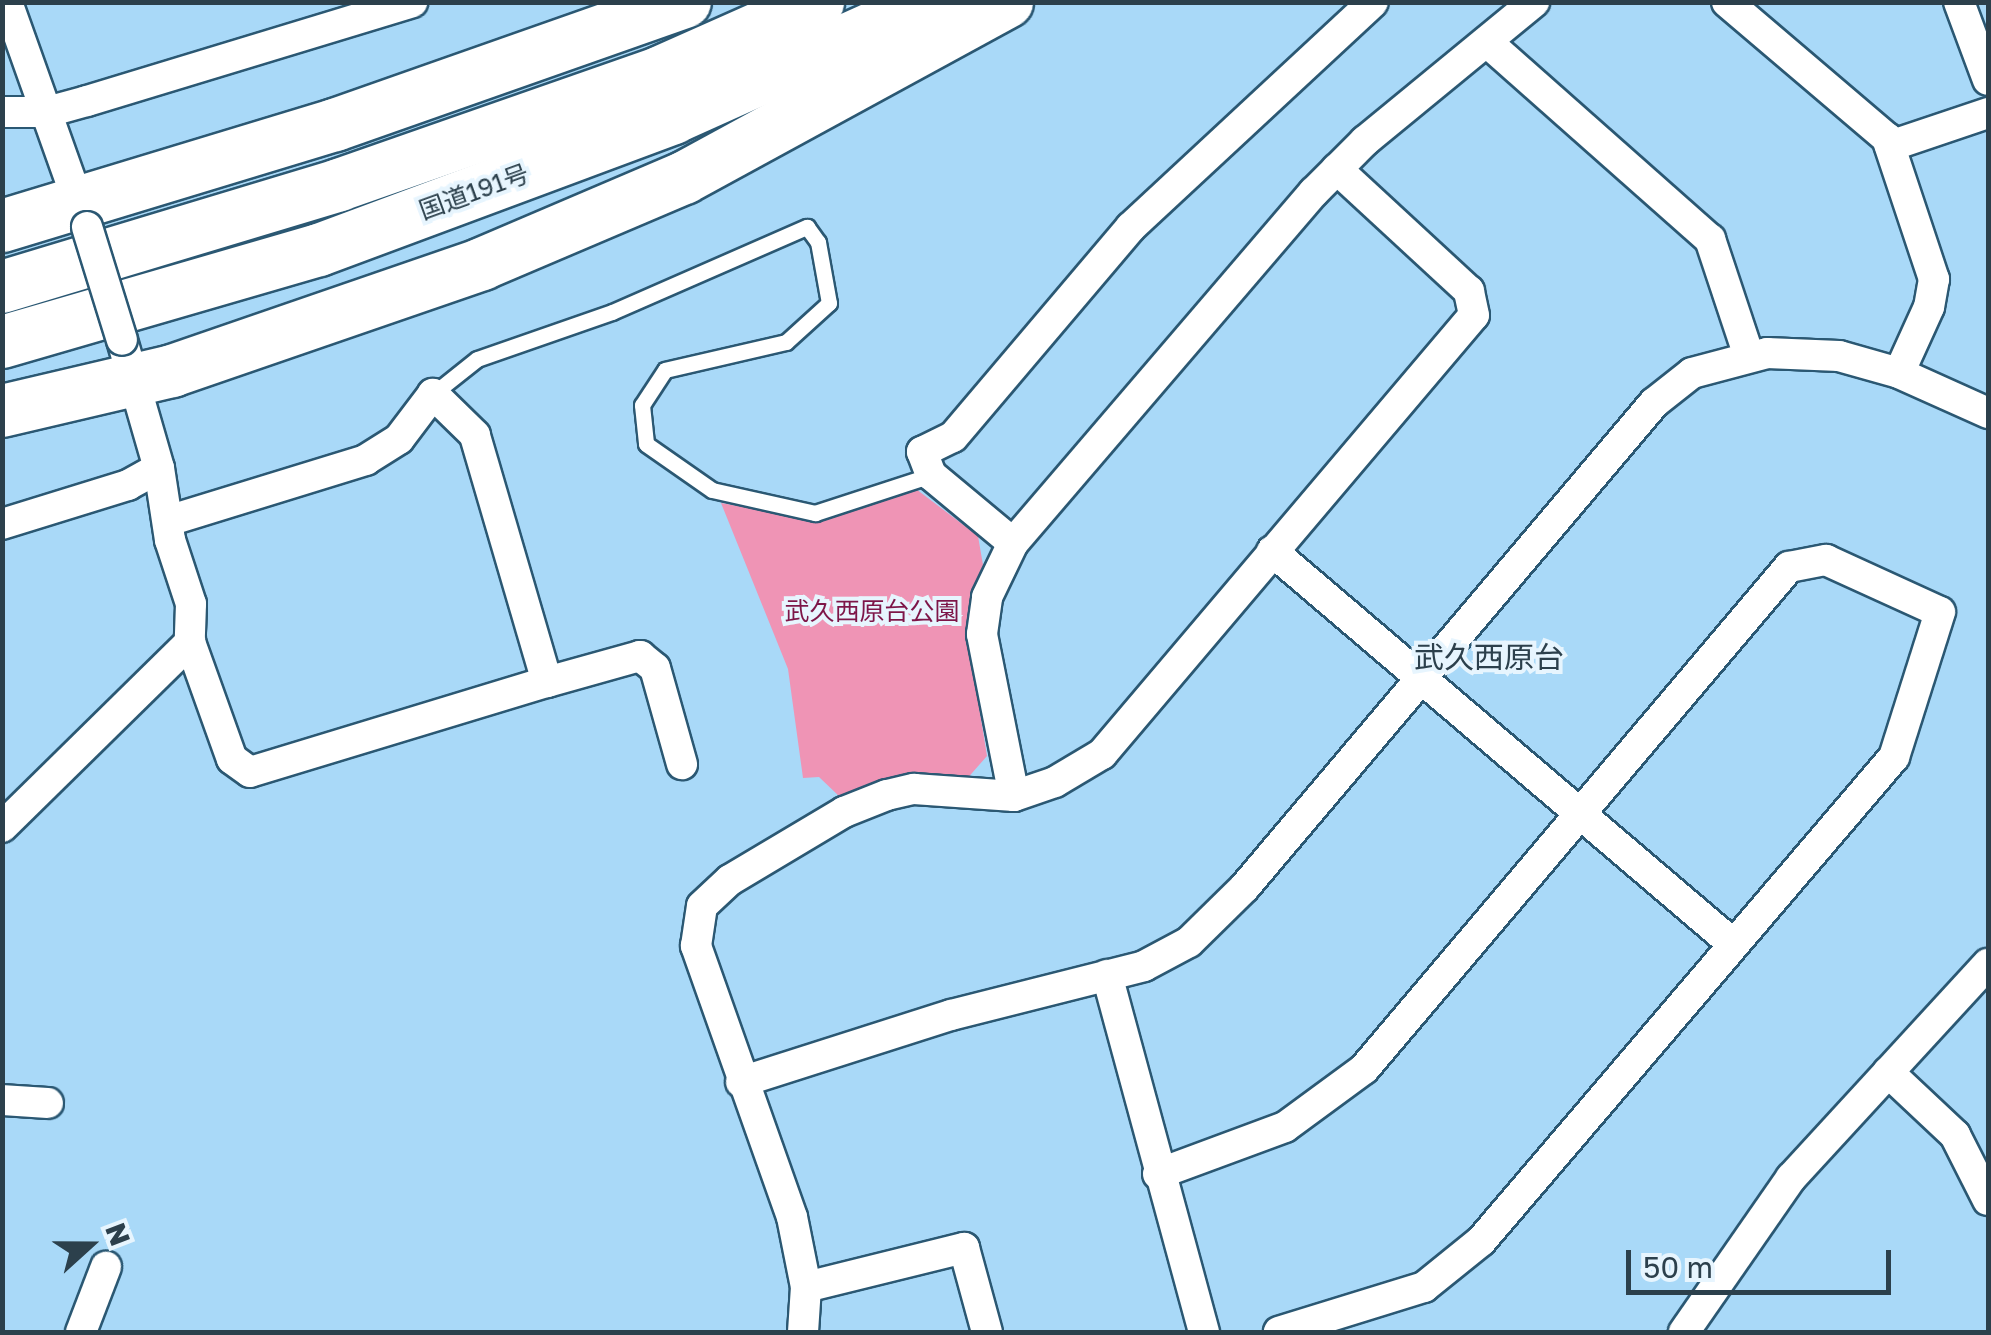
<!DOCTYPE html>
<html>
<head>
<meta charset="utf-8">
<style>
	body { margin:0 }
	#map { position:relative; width:1991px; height:1335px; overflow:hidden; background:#a9d9f8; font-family:"Golos Text","Noto Sans JP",sans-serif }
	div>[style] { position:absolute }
	.green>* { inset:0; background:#ef94b5 }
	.roads { filter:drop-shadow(2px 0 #2b5873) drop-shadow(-2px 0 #2b5873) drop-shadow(0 2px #2b5873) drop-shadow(0 -2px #2b5873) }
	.service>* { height:15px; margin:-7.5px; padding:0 7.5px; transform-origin:7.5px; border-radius:7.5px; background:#fff }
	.minor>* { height:30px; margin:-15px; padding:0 15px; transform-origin:15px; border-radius:15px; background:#fff }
	.trunk>* { height:52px; margin:-26px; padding:0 26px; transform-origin:26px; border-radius:26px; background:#fff }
	.bridges { filter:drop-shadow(2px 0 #2b5873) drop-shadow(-2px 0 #2b5873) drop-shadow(0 2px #2b5873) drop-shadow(0 -2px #2b5873) }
	.minor-bridge>* { height:30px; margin:-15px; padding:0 15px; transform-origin:15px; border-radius:15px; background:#fff }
	span { translate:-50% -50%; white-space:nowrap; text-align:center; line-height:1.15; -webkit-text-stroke:8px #e7f5fe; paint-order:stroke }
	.street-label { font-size:25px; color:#2c404c }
	.park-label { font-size:25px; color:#7d1548 }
	.quarter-label { font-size:30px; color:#2c404c }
	.frame { position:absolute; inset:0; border:5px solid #2c404c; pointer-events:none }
	.north { position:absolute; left:40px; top:1195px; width:100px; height:100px; -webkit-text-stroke:8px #e7f5fe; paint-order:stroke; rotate:69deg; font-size:28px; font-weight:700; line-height:40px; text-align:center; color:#2c404c }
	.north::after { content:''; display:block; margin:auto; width:35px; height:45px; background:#2c404c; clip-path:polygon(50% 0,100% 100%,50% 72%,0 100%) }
	.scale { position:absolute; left:1626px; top:1250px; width:265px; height:45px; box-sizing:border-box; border:5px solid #2c404c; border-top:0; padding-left:12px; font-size:30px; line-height:35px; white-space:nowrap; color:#2c404c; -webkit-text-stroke:8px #e7f5fe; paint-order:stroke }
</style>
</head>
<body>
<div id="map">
	<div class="green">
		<div style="clip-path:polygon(916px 489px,978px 536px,983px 565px,971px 595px,969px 645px,987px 756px,965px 781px,883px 780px,840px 797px,819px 777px,803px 778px,788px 669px,721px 503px,822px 521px)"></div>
	</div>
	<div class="roads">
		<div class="service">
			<div style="left:433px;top:394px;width:56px;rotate:-38.5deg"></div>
			<div style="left:477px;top:359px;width:143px;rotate:-19.2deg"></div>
			<div style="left:612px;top:312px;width:213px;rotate:-23.6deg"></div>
			<div style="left:807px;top:227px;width:19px;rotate:54deg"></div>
			<div style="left:818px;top:242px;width:62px;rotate:79.8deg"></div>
			<div style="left:829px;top:303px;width:58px;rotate:137.8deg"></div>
			<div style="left:786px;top:342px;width:124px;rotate:167deg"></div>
			<div style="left:665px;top:370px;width:42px;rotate:123.3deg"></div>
			<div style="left:642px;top:405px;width:39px;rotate:84deg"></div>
			<div style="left:646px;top:444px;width:80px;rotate:34.9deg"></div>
			<div style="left:712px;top:490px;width:106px;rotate:12.6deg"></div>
			<div style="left:815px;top:513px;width:122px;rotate:-18.1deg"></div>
		</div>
		<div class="minor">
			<div style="left:7px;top:2px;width:227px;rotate:70.4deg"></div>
			<div style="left:1727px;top:2px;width:210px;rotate:40.4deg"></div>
			<div style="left:1887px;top:138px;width:149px;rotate:71.6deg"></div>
			<div style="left:1934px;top:279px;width:28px;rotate:100deg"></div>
			<div style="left:1929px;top:307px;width:72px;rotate:114.4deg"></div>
			<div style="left:1959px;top:2px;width:83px;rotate:69.6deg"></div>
			<div style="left:1487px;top:42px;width:298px;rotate:41.5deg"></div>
			<div style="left:1710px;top:239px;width:123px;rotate:71.6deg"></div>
			<div style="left:2px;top:112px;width:45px"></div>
			<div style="left:47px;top:112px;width:41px;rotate:-15.4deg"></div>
			<div style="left:87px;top:101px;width:340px;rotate:-16.9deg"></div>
			<div style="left:1890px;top:146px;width:103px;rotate:-18.6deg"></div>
			<div style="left:122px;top:340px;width:133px;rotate:73.9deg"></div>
			<div style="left:159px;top:468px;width:73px;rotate:81.3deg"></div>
			<div style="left:170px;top:540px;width:67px;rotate:71.8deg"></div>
			<div style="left:191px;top:604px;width:38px;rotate:92deg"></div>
			<div style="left:190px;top:642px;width:124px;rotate:70.3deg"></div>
			<div style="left:232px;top:759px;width:22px;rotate:36deg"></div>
			<div style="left:250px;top:772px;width:310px;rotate:-16.9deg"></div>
			<div style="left:547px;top:682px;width:257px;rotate:-106.3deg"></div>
			<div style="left:475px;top:435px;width:59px;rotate:-135.7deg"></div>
			<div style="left:433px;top:394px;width:56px;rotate:127.1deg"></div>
			<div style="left:399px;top:439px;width:39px;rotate:148deg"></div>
			<div style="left:366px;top:460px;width:207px;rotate:162.9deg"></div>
			<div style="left:2px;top:524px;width:132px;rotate:-17.2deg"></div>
			<div style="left:128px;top:485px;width:35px;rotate:-29deg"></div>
			<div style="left:1013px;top:543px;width:107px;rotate:-140.3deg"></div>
			<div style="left:931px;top:475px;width:25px;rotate:-111deg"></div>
			<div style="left:922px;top:452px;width:34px;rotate:-26deg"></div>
			<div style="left:953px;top:437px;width:275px;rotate:-49.7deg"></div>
			<div style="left:1131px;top:227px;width:330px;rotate:-42.9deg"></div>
			<div style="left:1272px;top:551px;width:606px;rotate:40.45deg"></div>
			<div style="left:547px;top:682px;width:97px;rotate:-15.6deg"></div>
			<div style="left:640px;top:656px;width:19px;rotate:39deg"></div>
			<div style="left:655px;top:668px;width:100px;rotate:74.3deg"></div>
			<div style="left:1014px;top:796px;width:165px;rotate:-101.2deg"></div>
			<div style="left:982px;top:634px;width:37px;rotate:-82deg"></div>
			<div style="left:987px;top:597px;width:60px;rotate:-64.3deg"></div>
			<div style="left:1013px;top:543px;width:462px;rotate:-49.4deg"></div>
			<div style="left:1314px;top:192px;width:72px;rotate:-45deg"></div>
			<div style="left:1365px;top:141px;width:219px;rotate:-39.4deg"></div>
			<div style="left:2px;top:827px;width:264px;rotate:-44.5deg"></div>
			<div style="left:1107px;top:975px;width:370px;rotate:74.8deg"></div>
			<div style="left:1888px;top:1072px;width:92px;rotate:43.2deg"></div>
			<div style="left:1955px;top:1135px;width:73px;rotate:63.1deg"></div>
			<div style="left:741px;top:1082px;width:220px;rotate:-17.7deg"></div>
			<div style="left:951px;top:1015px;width:199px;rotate:-14.2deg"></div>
			<div style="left:1144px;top:966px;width:51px;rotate:-28.1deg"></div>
			<div style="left:1189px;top:942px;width:77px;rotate:-44.5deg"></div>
			<div style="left:1244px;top:888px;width:635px;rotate:-49.79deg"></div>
			<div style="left:1654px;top:403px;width:48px;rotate:-38.3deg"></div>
			<div style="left:1692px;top:373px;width:78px;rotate:-14.9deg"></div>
			<div style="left:1767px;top:353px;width:72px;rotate:2.4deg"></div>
			<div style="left:1839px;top:356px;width:62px;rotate:15.8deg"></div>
			<div style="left:1899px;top:373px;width:98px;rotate:24.2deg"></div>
			<div style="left:2px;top:1100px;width:46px;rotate:3.7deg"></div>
			<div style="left:1158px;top:1174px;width:135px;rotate:-20.3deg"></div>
			<div style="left:1285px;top:1127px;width:98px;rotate:-36.3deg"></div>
			<div style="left:1364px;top:1069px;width:658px;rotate:-49.75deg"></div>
			<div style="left:1789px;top:567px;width:38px;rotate:-11deg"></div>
			<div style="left:1826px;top:560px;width:125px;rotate:24.5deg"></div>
			<div style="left:1940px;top:612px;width:152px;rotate:107.6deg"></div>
			<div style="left:1894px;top:757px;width:636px;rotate:130.47deg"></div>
			<div style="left:1481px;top:1241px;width:73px;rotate:141.1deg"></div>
			<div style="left:1424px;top:1287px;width:152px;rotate:162.8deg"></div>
			<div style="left:806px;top:1287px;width:163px;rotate:-13.9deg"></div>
			<div style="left:964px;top:1248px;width:87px;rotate:74.7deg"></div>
			<div style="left:81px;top:1332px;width:70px;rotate:-69deg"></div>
			<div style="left:803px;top:1332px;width:45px;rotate:-86.2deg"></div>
			<div style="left:806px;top:1287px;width:71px;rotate:-101.3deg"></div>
			<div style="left:792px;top:1217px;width:288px;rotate:-109.5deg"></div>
			<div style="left:696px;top:946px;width:40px;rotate:-81.5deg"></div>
			<div style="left:702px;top:906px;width:38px;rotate:-43deg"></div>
			<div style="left:730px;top:880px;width:133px;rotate:-30.8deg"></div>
			<div style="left:844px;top:812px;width:46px;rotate:-21.6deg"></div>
			<div style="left:887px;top:795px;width:28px;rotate:-13deg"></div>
			<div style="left:914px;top:789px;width:100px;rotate:4deg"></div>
			<div style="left:1014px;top:796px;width:43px;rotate:-18.9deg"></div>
			<div style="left:1055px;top:782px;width:55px;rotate:-30.8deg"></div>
			<div style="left:1102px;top:754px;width:575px;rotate:-49.72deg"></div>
			<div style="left:1474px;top:315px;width:25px;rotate:-102deg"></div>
			<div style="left:1469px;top:291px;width:180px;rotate:-137.3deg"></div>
			<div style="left:1684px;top:1332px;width:188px;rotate:-55.2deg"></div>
			<div style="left:1791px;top:1178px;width:291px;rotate:-47.4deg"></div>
		</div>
		<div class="trunk">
			<div style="left:2px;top:226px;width:348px;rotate:-16.9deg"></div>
			<div style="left:335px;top:125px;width:371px;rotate:-19.4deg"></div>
			<div style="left:2px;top:287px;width:352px;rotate:-16.8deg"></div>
			<div style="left:339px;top:185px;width:341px;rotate:-19.3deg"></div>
			<div style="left:661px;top:72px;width:172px;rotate:-24deg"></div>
			<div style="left:2px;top:342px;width:330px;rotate:-16.2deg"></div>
			<div style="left:319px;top:250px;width:378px;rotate:-20.4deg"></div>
			<div style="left:673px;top:118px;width:283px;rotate:-24.2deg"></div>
			<div style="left:2px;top:411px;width:175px;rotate:-13.2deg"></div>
			<div style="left:172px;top:371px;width:328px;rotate:-19deg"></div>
			<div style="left:482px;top:264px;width:220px;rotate:-23.1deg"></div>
			<div style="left:684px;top:178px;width:368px;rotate:-28.6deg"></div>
		</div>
	</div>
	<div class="bridges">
		<div class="minor-bridge">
			<div style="left:87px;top:227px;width:118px;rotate:72.8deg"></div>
		</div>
	</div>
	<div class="street-label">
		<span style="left:474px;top:192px;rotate:-20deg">国道191号</span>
	</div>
	<div class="park-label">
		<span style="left:872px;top:611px">武久西原台公園</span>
	</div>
	<div class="quarter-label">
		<span style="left:1489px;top:657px">武久西原台</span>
	</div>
	<div class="frame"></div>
	<div class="north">N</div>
	<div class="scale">50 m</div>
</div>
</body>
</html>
